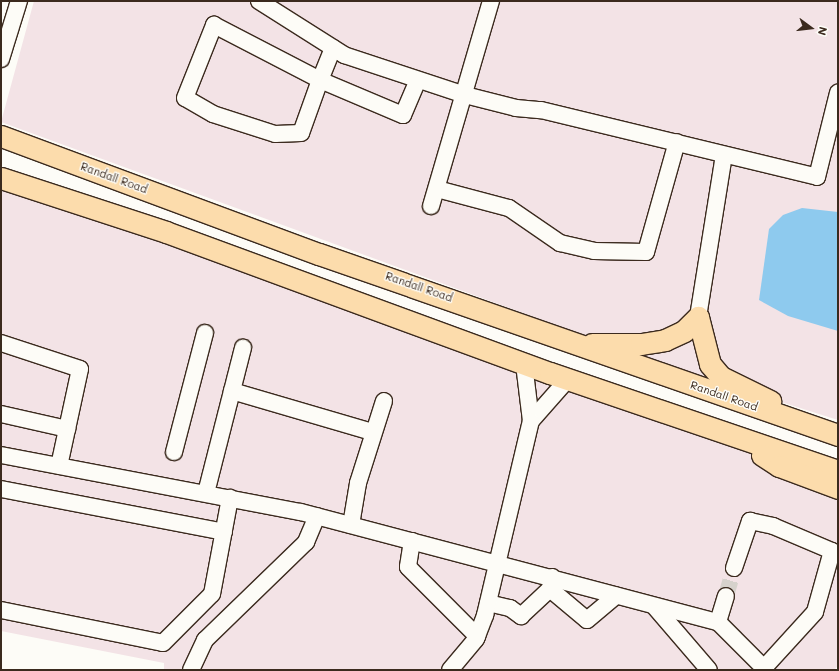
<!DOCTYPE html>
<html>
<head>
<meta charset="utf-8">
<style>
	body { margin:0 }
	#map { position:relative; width:839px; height:671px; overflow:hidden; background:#fdfcf7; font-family:Mali,sans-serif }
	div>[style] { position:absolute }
	.built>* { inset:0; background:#f3e3e6 }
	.water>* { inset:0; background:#8ecaee }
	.minor-tunnel>* { height:16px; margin-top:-8px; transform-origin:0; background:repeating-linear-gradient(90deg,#d6d2cc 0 16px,transparent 0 24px) }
	.roads { filter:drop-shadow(1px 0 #3b2a1e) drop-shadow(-1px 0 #3b2a1e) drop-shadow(0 1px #3b2a1e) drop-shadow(0 -1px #3b2a1e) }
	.minor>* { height:16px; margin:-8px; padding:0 8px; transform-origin:8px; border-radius:8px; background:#fdfcf7 }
	.major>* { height:21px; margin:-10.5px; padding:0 10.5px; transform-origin:10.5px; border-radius:10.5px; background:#fcdcac }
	span { translate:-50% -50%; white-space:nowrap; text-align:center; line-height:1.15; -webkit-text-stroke:3px #fdfcf7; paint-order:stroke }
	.street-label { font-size:11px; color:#3b2a1e }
	.frame { position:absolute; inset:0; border:2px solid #3b2a1e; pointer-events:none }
	.north { position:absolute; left:791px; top:8px; width:40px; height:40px; -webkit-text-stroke:3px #fdfcf7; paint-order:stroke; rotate:105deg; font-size:11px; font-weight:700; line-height:16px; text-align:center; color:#3b2a1e }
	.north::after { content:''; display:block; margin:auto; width:14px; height:18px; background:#3b2a1e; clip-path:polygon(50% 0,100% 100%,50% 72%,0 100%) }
</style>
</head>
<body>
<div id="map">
	<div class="built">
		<div style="clip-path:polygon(34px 1px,838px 1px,838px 420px,679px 370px,1px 122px)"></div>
		<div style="clip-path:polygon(1px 187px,838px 479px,838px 666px,834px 670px,164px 670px,164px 663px,1px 631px)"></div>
	</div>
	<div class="water">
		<div style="clip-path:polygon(802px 208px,838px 212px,838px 331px,788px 316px,759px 300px,769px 229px,783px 215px)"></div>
	</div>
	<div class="minor-tunnel">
		<div style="left:726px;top:596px;width:29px;rotate:-74deg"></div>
	</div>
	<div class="roads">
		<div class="minor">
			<div style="left:259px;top:1px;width:101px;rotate:32.4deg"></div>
			<div style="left:344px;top:55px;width:127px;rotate:18.3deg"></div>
			<div style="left:465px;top:95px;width:53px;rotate:14.3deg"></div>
			<div style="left:516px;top:108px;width:25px;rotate:5deg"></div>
			<div style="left:541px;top:110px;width:284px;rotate:13.6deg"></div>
			<div style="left:817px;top:177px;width:87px;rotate:-76deg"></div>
			<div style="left:333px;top:48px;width:35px;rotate:112deg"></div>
			<div style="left:320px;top:80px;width:56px;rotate:109.7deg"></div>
			<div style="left:301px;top:133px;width:26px;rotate:178deg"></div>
			<div style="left:275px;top:134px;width:65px;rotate:-162.1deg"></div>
			<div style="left:213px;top:114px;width:32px;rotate:-150deg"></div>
			<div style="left:185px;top:98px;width:79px;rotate:-68.3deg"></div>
			<div style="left:214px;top:25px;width:119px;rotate:27.4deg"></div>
			<div style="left:320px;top:80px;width:90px;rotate:22.9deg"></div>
			<div style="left:403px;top:115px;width:38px;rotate:-67deg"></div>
			<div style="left:1px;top:59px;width:61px;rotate:-72.8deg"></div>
			<div style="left:437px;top:189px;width:74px;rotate:14.8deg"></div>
			<div style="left:509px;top:208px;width:62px;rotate:34.5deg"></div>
			<div style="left:560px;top:243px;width:35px;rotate:13deg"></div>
			<div style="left:594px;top:251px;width:52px;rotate:1.1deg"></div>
			<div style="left:646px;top:252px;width:114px;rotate:-74.3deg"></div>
			<div style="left:431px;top:206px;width:214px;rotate:-73.7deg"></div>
			<div style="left:698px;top:317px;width:164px;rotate:-80.9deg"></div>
			<div style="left:1px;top:343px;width:83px;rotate:18.2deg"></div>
			<div style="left:80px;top:369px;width:99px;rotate:102.2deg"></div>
			<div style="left:524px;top:364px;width:57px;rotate:83deg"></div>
			<div style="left:531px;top:421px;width:56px;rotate:-48.6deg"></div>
			<div style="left:232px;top:391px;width:146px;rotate:16.3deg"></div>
			<div style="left:1px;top:414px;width:68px;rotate:12.8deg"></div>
			<div style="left:174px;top:452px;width:123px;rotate:-75.4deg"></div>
			<div style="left:1px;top:455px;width:305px;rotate:10.8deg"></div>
			<div style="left:301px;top:512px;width:431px;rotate:14.8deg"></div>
			<div style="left:718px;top:622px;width:68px;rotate:45deg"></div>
			<div style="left:1px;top:489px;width:227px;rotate:10.9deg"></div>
			<div style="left:206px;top:493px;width:150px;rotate:-75.7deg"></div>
			<div style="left:351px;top:525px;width:43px;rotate:-80.5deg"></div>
			<div style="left:358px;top:483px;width:86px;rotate:-72.4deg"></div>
			<div style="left:412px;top:541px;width:26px;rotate:99deg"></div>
			<div style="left:408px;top:567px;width:98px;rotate:45deg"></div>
			<div style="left:734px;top:568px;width:50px;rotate:-71.2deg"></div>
			<div style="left:750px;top:521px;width:24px;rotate:12deg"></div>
			<div style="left:773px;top:526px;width:64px;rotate:23deg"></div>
			<div style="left:832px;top:551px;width:63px;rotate:105.6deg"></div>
			<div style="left:815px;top:612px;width:79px;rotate:132.4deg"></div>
			<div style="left:552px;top:577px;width:12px;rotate:99deg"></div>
			<div style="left:550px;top:589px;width:48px;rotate:40deg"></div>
			<div style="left:587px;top:620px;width:38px;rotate:-40deg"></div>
			<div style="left:488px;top:603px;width:23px;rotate:13deg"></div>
			<div style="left:510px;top:608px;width:14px;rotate:36deg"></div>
			<div style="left:521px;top:616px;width:40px;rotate:-43deg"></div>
			<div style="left:654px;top:606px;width:84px;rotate:49.3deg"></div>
			<div style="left:1px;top:610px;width:165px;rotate:11.5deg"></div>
			<div style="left:163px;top:643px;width:69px;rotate:-45deg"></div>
			<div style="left:212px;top:594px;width:98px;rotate:-79.4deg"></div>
			<div style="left:718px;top:622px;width:27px;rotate:-73deg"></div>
			<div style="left:191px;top:670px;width:33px;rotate:-65deg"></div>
			<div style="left:205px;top:640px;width:141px;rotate:-44.1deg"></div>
			<div style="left:306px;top:542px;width:28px;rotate:-67deg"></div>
			<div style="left:450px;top:670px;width:40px;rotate:-50deg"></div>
			<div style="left:476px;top:639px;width:26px;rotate:-69deg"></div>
			<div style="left:485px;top:615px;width:199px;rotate:-76.7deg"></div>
		</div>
		<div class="major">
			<div style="left:1px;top:136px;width:339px;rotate:20.4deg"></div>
			<div style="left:319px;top:254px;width:550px;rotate:19.23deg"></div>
			<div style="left:1px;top:178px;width:174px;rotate:18.1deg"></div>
			<div style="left:166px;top:232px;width:409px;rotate:20.2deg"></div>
			<div style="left:550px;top:373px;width:304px;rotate:18.8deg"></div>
			<div style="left:592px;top:344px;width:49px"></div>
			<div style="left:641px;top:344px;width:24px;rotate:-9deg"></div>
			<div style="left:665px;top:340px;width:21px;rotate:-25deg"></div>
			<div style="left:684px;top:331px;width:20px;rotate:-45deg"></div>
			<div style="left:698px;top:317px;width:49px;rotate:75.7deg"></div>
			<div style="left:710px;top:364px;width:17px;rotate:50deg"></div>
			<div style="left:721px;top:377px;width:55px;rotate:26.1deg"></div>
			<div style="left:762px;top:455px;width:20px;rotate:33deg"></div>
			<div style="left:779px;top:466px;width:63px;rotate:20.4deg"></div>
		</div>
	</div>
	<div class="street-label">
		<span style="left:114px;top:178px;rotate:20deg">Randall Road</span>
		<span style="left:419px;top:287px;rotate:19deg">Randall Road</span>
		<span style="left:724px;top:396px;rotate:19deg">Randall Road</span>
	</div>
	<div class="frame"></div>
	<div class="north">N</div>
</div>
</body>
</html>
